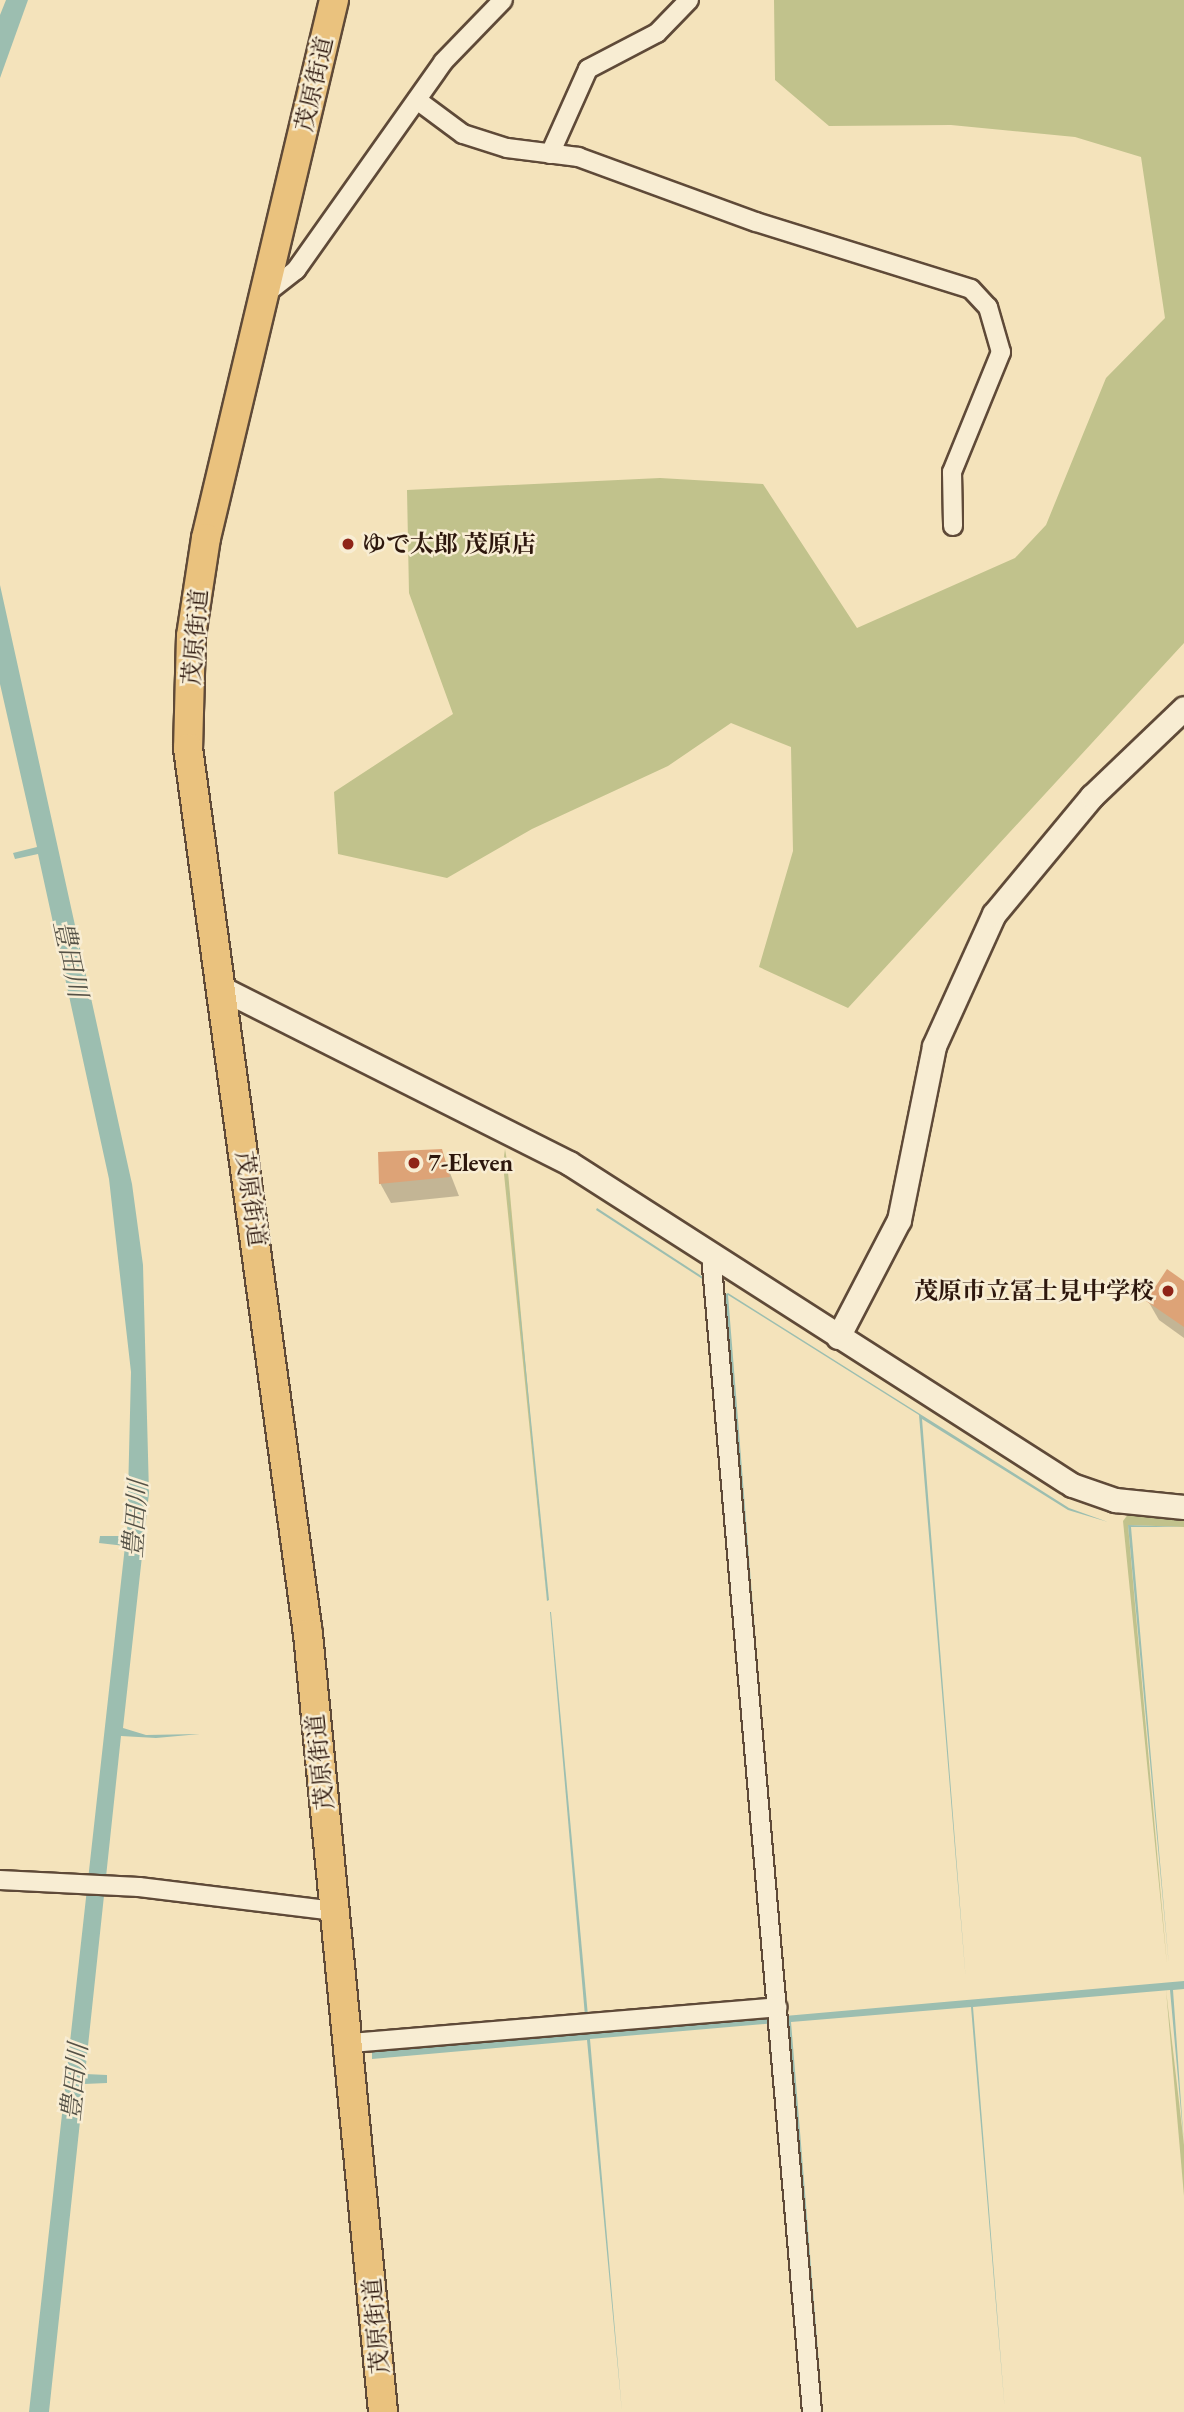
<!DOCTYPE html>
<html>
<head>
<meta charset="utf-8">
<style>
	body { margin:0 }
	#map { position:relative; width:1184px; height:2412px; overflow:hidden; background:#f4e3bb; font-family:"EB Garamond","Noto Serif JP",serif }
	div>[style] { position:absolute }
	.green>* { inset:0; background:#c1c28c }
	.water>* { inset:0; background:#9cbeb0 }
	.shadow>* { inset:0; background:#0003 }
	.building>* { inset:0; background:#dda377 }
	.roads { filter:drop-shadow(2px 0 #5f4a38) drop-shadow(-2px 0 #5f4a38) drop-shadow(0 2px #5f4a38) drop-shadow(0 -2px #5f4a38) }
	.minor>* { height:18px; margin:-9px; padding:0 9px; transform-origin:9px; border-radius:9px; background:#f8edd3 }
	.tertiary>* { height:23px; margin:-11.5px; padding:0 11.5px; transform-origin:11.5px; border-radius:11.5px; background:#f8edd3 }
	.primary>* { height:28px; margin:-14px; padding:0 14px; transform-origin:14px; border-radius:14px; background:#eac27e }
	.dots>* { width:19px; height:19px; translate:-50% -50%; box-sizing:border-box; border:4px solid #f8edd3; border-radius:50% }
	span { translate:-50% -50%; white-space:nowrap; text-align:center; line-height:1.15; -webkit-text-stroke:5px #f8edd3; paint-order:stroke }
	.street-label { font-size:24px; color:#2d170d }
	.poi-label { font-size:24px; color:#2d170d; font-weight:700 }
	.left { translate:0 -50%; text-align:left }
	.right { translate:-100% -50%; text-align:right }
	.water-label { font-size:26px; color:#545146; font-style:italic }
</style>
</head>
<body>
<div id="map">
	<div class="green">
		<div style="clip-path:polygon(774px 0,1184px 0,1184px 643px,848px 1008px,759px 967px,793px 851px,791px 747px,731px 723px,668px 766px,532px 829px,447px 878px,338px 854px,334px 792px,453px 714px,409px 593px,407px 490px,660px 478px,763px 484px,857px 628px,1015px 558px,1046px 525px,1106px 378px,1165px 318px,1141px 157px,1075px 137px,951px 125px,829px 126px,775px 80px)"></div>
		<div style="clip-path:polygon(505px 1149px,507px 1161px,547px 1601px,503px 1164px)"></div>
		<div style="clip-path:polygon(1129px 1513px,1184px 1519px,1184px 1527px,1128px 1525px,1167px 1965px,1123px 1521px)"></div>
		<div style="clip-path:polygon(1166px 1990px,1184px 2145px,1184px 2196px)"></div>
	</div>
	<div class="water">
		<div style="clip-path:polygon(6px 0,28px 0,0 78px,0 15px)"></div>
		<div style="clip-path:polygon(0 585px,132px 1184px,143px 1265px,149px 1493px,123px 1728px,146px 1735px,200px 1734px,156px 1738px,121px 1736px,85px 2074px,107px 2075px,107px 2083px,84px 2084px,49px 2412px,29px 2412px,125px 1546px,99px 1543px,100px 1536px,127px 1536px,131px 1372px,109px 1179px,38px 854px,15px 859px,13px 853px,37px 847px,0 684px)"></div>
		<div style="clip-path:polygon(505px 1161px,549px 1600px,547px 1601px)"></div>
		<div style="clip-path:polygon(597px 1208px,706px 1279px,707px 1282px,596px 1210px)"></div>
		<div style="clip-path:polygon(728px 1293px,1069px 1508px,1108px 1522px,1068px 1510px,922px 1419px,966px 1982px,919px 1415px,728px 1295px,784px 1994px,724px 1295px)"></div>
		<div style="clip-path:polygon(1128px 1525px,1184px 1527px,1131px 1527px,1169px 1966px)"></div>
		<div style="clip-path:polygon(550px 1612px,551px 1612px,588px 2016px,585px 2016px)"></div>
		<div style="clip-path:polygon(1184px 1981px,1184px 1989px,1173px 1990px,1184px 2145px,1170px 1990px,973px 2007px,1005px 2412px,971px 2007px,791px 2022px,823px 2412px,788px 2022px,590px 2039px,622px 2412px,587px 2040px,372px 2059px,372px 2052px)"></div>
	</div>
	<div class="shadow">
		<div style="clip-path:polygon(441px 1150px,459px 1196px,391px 1203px,380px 1183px)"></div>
		<div style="clip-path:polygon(1184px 1283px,1184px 1338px,1159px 1320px,1148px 1301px)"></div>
	</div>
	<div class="building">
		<div style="clip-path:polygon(442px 1149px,450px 1177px,379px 1184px,378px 1152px)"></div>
		<div style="clip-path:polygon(1167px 1269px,1184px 1281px,1184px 1327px,1146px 1301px)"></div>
	</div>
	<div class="roads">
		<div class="minor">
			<div style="left:417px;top:100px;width:57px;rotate:36.5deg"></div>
			<div style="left:463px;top:134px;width:46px;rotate:17.7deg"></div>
			<div style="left:507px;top:148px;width:72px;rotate:7.2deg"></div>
			<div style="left:578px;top:157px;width:189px;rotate:20.1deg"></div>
			<div style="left:756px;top:222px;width:225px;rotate:17.3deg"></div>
			<div style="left:971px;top:289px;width:25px;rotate:47deg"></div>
			<div style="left:988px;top:307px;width:47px;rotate:73.9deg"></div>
			<div style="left:1001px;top:352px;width:130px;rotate:112.2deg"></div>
			<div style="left:952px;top:472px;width:54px;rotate:88.9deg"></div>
			<div style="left:550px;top:154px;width:93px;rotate:-65.9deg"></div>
			<div style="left:588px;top:69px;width:78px;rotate:-27.6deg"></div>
			<div style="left:657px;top:33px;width:46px;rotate:-45.9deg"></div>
			<div style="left:264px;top:295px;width:41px;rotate:-38deg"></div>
			<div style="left:296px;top:270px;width:255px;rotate:-54.7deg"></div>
			<div style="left:443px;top:62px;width:86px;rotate:-45.9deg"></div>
			<div style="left:711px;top:1255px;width:1161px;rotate:85.01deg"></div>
			<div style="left:0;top:1880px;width:139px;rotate:2.9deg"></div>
			<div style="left:139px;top:1887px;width:197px;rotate:7deg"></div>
			<div style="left:351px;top:2043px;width:428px;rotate:-4.8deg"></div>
		</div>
		<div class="tertiary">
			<div style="left:223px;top:989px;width:387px;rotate:26.7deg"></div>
			<div style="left:569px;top:1163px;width:597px;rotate:32.63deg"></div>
			<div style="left:1072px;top:1485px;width:46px;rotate:19.2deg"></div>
			<div style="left:1115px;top:1500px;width:69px;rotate:5.8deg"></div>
			<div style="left:838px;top:1337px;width:132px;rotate:-62.5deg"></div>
			<div style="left:899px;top:1220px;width:177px;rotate:-78.6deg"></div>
			<div style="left:934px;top:1046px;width:145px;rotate:-65.6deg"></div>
			<div style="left:994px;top:914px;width:153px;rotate:-50.3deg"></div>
			<div style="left:1092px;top:796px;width:127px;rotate:-43.7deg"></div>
		</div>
		<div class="primary">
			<div style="left:334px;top:0;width:553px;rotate:103.38deg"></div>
			<div style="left:206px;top:538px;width:99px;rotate:98.7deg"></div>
			<div style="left:191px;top:636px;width:112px;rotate:91.5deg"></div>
			<div style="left:188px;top:748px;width:894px;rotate:82.29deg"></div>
			<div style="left:308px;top:1634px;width:782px;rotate:84.49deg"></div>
		</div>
	</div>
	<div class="dots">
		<div style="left:348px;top:544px;background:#8f2418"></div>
		<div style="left:414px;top:1163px;background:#8f2418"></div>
		<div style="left:1168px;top:1291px;background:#8f2418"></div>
	</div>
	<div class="street-label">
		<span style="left:314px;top:84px;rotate:-77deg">茂原街道</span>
		<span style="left:195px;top:637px;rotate:-85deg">茂原街道</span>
		<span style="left:251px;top:1199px;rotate:82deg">茂原街道</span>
		<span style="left:320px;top:1762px;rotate:-96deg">茂原街道</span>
		<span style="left:376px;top:2326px;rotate:-95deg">茂原街道</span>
	</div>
	<div class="poi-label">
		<span class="left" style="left:362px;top:544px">ゆで太郎 茂原店</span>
		<span class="left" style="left:428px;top:1163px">7-Eleven</span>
		<span class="right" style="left:1154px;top:1291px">茂原市立冨士見中学校</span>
	</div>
	<div class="water-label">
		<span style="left:70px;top:959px;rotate:78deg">豊田川</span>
		<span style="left:136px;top:1519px;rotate:-86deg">豊田川</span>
		<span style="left:75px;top:2082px;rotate:-84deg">豊田川</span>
	</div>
</div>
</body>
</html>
